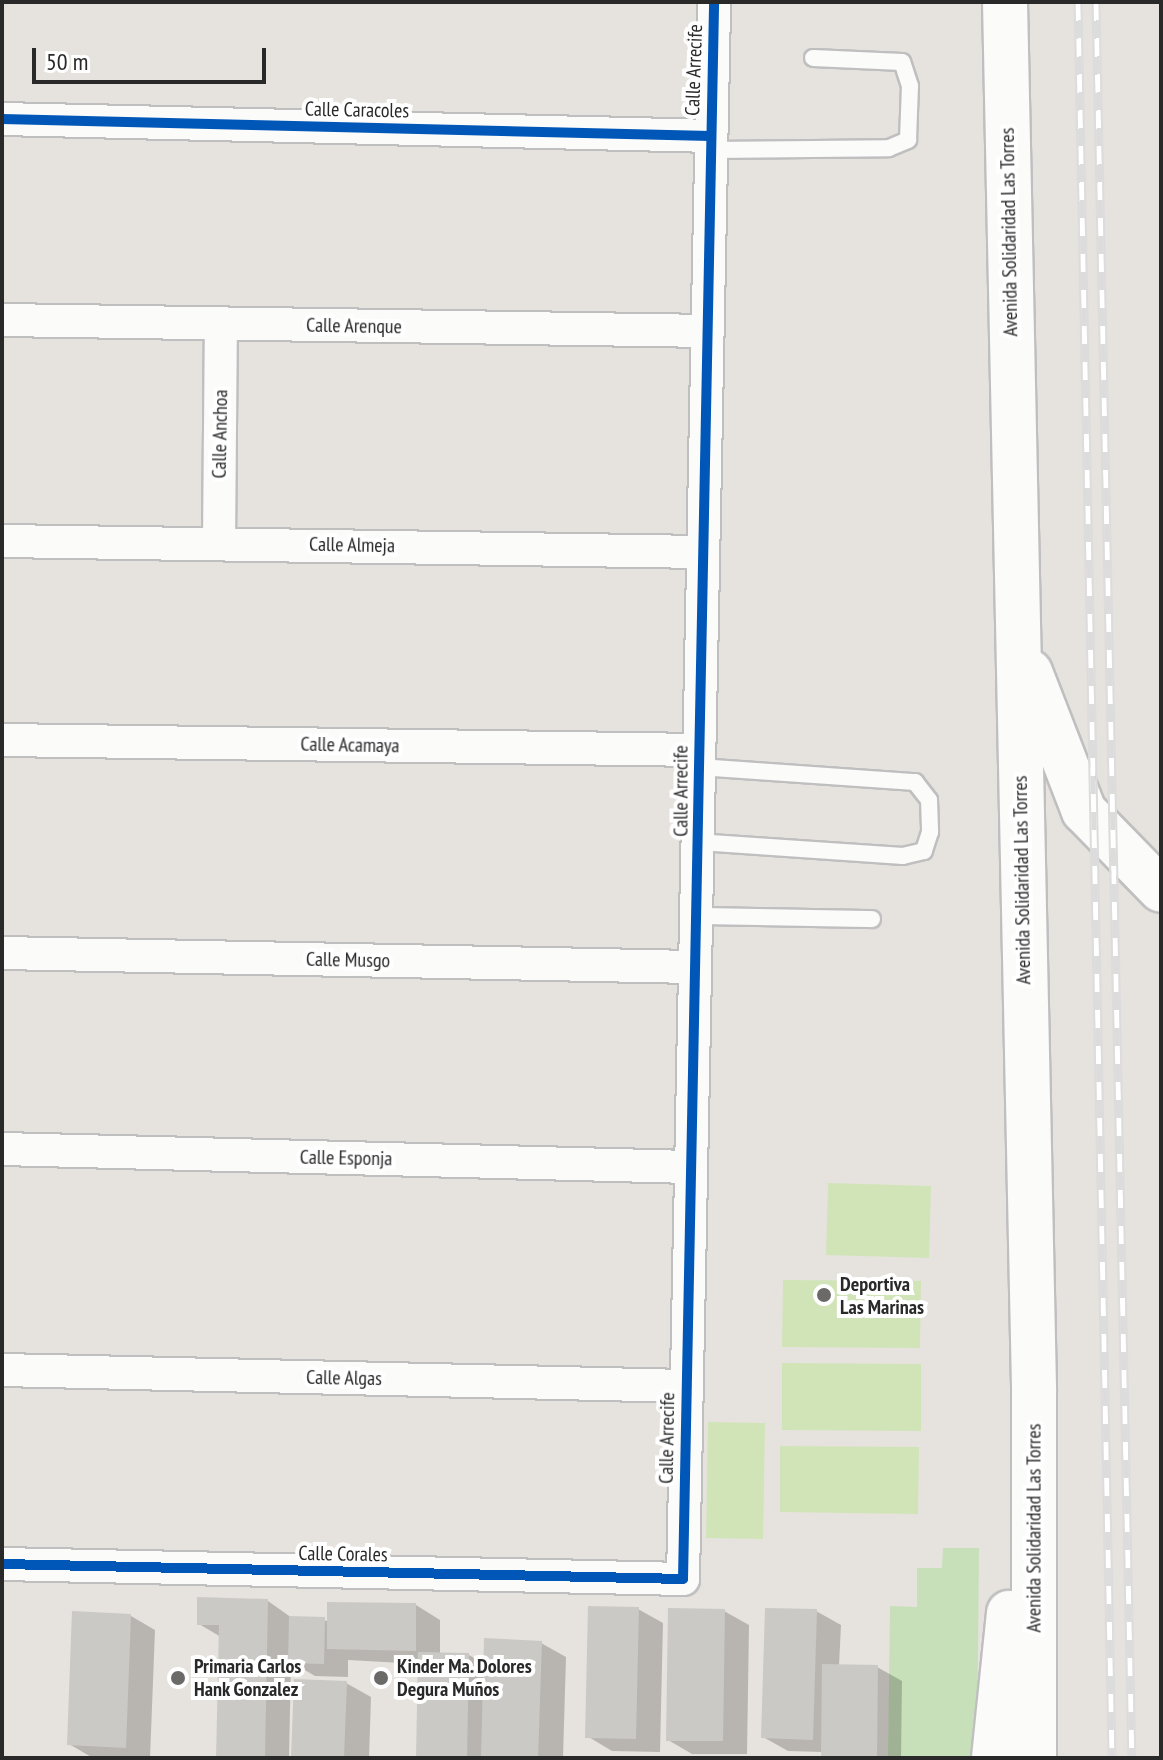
<!DOCTYPE html>
<html>
<head>
<meta charset="utf-8">
<style>
	body { margin:0 }
	#map { position:relative; width:1163px; height:1760px; overflow:hidden; background:#e6e3de; font-family:"PT Sans Narrow",sans-serif }
	div>[style] { position:absolute }
	.green>* { inset:0; background:#c7e0b9 }
	.pitch>* { inset:0; background:#d1e4b7 }
	.shadow>* { inset:0; background:#0003 }
	.building>* { inset:0; background:#cbc9c5 }
	.roads { filter:drop-shadow(2px 0 #c0bfc0) drop-shadow(-2px 0 #c0bfc0) drop-shadow(0 2px #c0bfc0) drop-shadow(0 -2px #c0bfc0) }
	.lane>* { height:16px; margin:-8px; padding:0 8px; transform-origin:8px; border-radius:8px; background:#fbfbfa }
	.street>* { height:32px; margin:-16px; padding:0 16px; transform-origin:16px; border-radius:16px; background:#fbfbfa }
	.secondary>* { height:44px; margin:-22px; padding:0 22px; transform-origin:22px; border-radius:22px; background:#fbfbfa }
	.rail>* { height:9px; margin-top:-4.5px; transform-origin:0; background:repeating-linear-gradient(90deg,#fff 0 18px,#dddcdd 0 36px); box-sizing:border-box; border-block:2px solid #dddcdd }
	.cycleway>* { height:10px; margin:-5px; padding:0 5px; transform-origin:5px; border-radius:5px; background:#0057b8 }
	.dots>* { width:22px; height:22px; translate:-50% -50%; box-sizing:border-box; border:4px solid #fff; border-radius:50% }
	span { translate:-50% -50%; white-space:nowrap; text-align:center; line-height:1.15; -webkit-text-stroke:8px #fff; paint-order:stroke }
	.street-label { font-size:20px; color:#292929 }
	.poi-label { font-size:20px; color:#292929; font-weight:700 }
	.left { translate:0 -50%; text-align:left }
	.frame { position:absolute; inset:0; border:4px solid #292929; pointer-events:none }
	.scale { position:absolute; left:32px; top:48px; width:234px; height:36px; box-sizing:border-box; border:4px solid #292929; border-top:0; padding-left:10px; font-size:24px; line-height:28px; white-space:nowrap; color:#292929; -webkit-text-stroke:6px #fff; paint-order:stroke }
</style>
</head>
<body>
<div id="map">
	<div class="green">
		<div style="clip-path:polygon(943px 1548px,979px 1548px,977px 1758px,888px 1758px,890px 1606px,917px 1607px,917px 1568px,942px 1568px)"></div>
	</div>
	<div class="pitch">
		<div style="clip-path:polygon(828px 1183px,931px 1186px,929px 1258px,826px 1255px)"></div>
		<div style="clip-path:polygon(783px 1280px,921px 1281px,920px 1348px,782px 1347px)"></div>
		<div style="clip-path:polygon(782px 1363px,921px 1364px,921px 1431px,782px 1430px)"></div>
		<div style="clip-path:polygon(708px 1422px,765px 1423px,763px 1539px,706px 1538px)"></div>
		<div style="clip-path:polygon(780px 1446px,919px 1447px,918px 1514px,780px 1512px)"></div>
	</div>
	<div class="shadow">
		<div style="clip-path:polygon(268px 1601px,292px 1618px,329px 1621px,416px 1605px,440px 1620px,440px 1654px,469px 1655px,486px 1665px,541px 1643px,566px 1657px,563px 1758px,418px 1758px,420px 1664px,348px 1660px,348px 1677px,315px 1676px,291px 1662px,289px 1758px,218px 1758px,221px 1637px,199px 1624px)"></div>
		<div style="clip-path:polygon(638px 1609px,663px 1623px,660px 1752px,612px 1751px,587px 1736px)"></div>
		<div style="clip-path:polygon(724px 1611px,749px 1625px,747px 1754px,692px 1754px,668px 1740px)"></div>
		<div style="clip-path:polygon(816px 1611px,841px 1625px,839px 1666px,877px 1667px,902px 1681px,901px 1758px,823px 1758px,823px 1752px,788px 1751px,763px 1737px)"></div>
		<div style="clip-path:polygon(131px 1616px,155px 1630px,150px 1758px,93px 1758px,69px 1744px)"></div>
		<div style="clip-path:polygon(346px 1683px,371px 1697px,369px 1758px,293px 1758px)"></div>
	</div>
	<div class="building">
		<div style="clip-path:polygon(197px 1597px,268px 1599px,265px 1758px,216px 1758px,219px 1625px,197px 1625px)"></div>
		<div style="clip-path:polygon(327px 1602px,416px 1603px,416px 1651px,327px 1649px)"></div>
		<div style="clip-path:polygon(588px 1606px,639px 1607px,636px 1739px,585px 1738px)"></div>
		<div style="clip-path:polygon(668px 1608px,725px 1609px,723px 1741px,666px 1741px)"></div>
		<div style="clip-path:polygon(765px 1608px,817px 1609px,813px 1740px,761px 1738px)"></div>
		<div style="clip-path:polygon(72px 1611px,131px 1614px,126px 1748px,67px 1745px)"></div>
		<div style="clip-path:polygon(289px 1616px,325px 1617px,324px 1664px,288px 1663px)"></div>
		<div style="clip-path:polygon(484px 1638px,542px 1641px,538px 1758px,481px 1758px)"></div>
		<div style="clip-path:polygon(418px 1652px,469px 1653px,467px 1758px,416px 1758px)"></div>
		<div style="clip-path:polygon(822px 1664px,878px 1665px,877px 1758px,821px 1758px)"></div>
		<div style="clip-path:polygon(294px 1679px,347px 1681px,344px 1758px,291px 1758px)"></div>
	</div>
	<div class="roads">
		<div class="lane">
			<div style="left:711px;top:150px;width:178px;rotate:-0.6deg"></div>
			<div style="left:889px;top:148px;width:21px;rotate:-23deg"></div>
			<div style="left:908px;top:140px;width:54px;rotate:-87.9deg"></div>
			<div style="left:910px;top:86px;width:25px;rotate:-108deg"></div>
			<div style="left:902px;top:62px;width:89px;rotate:-177.4deg"></div>
			<div style="left:699px;top:767px;width:217px;rotate:4deg"></div>
			<div style="left:915px;top:782px;width:23px;rotate:52deg"></div>
			<div style="left:929px;top:800px;width:32px;rotate:88deg"></div>
			<div style="left:930px;top:832px;width:20px;rotate:108deg"></div>
			<div style="left:924px;top:851px;width:22px;rotate:167deg"></div>
			<div style="left:903px;top:856px;width:204px;rotate:-176.1deg"></div>
			<div style="left:697px;top:916px;width:175px;rotate:1deg"></div>
		</div>
		<div class="street">
			<div style="left:2px;top:119px;width:709px;rotate:1.37deg"></div>
			<div style="left:2px;top:320px;width:705px;rotate:0.89deg"></div>
			<div style="left:2px;top:541px;width:700px;rotate:0.9deg"></div>
			<div style="left:219px;top:543px;width:218px;rotate:-89.5deg"></div>
			<div style="left:2px;top:740px;width:697px;rotate:0.82deg"></div>
			<div style="left:2px;top:953px;width:693px;rotate:1.16deg"></div>
			<div style="left:2px;top:1149px;width:689px;rotate:1.5deg"></div>
			<div style="left:2px;top:1370px;width:684px;rotate:1.34deg"></div>
			<div style="left:2px;top:1564px;width:681px;rotate:1.26deg"></div>
			<div style="left:683px;top:1579px;width:1577px;rotate:-88.87deg"></div>
		</div>
		<div class="secondary">
			<div style="left:1005px;top:2px;width:1390px;rotate:88.8deg"></div>
			<div style="left:1034px;top:1392px;width:366px;rotate:90deg"></div>
			<div style="left:1030px;top:672px;width:149px;rotate:68.8deg"></div>
			<div style="left:1084px;top:811px;width:110px;rotate:45.7deg"></div>
			<div style="left:994px;top:1758px;width:146px;rotate:-84.1deg"></div>
		</div>
	</div>
	<div class="rail">
		<div style="left:1078px;top:2px;width:1756px;rotate:88.89deg"></div>
		<div style="left:1096px;top:2px;width:1756px;rotate:88.83deg"></div>
	</div>
	<div class="cycleway">
		<div style="left:2px;top:119px;width:709px;rotate:1.37deg"></div>
		<div style="left:2px;top:1564px;width:681px;rotate:1.26deg"></div>
		<div style="left:683px;top:1579px;width:1577px;rotate:-88.87deg"></div>
	</div>
	<div class="dots">
		<div style="left:824px;top:1295px;background:#6b6a68"></div>
		<div style="left:178px;top:1678px;background:#6b6a68"></div>
		<div style="left:381px;top:1678px;background:#6b6a68"></div>
	</div>
	<div class="street-label">
		<span style="left:694px;top:70px;rotate:-88deg">Calle Arrecife</span>
		<span style="left:357px;top:110px;rotate:1deg">Calle Caracoles</span>
		<span style="left:1009px;top:232px;rotate:-91deg">Avenida Solidaridad Las Torres</span>
		<span style="left:354px;top:326px;rotate:1deg">Calle Arenque</span>
		<span style="left:220px;top:434px;rotate:-89deg">Calle Anchoa</span>
		<span style="left:352px;top:545px;rotate:1deg">Calle Almeja</span>
		<span style="left:350px;top:745px;rotate:1deg">Calle Acamaya</span>
		<span style="left:681px;top:791px;rotate:-90deg">Calle Arrecife</span>
		<span style="left:1022px;top:880px;rotate:-91deg">Avenida Solidaridad Las Torres</span>
		<span style="left:348px;top:960px;rotate:1deg">Calle Musgo</span>
		<span style="left:346px;top:1158px;rotate:1deg">Calle Esponja</span>
		<span style="left:344px;top:1378px;rotate:1deg">Calle Algas</span>
		<span style="left:667px;top:1438px;rotate:-89deg">Calle Arrecife</span>
		<span style="left:1034px;top:1528px;rotate:-90deg">Avenida Solidaridad Las Torres</span>
		<span style="left:343px;top:1554px;rotate:1deg">Calle Corales</span>
	</div>
	<div class="poi-label">
		<span class="left" style="left:840px;top:1296px">Deportiva<br>Las Marinas</span>
		<span class="left" style="left:194px;top:1678px">Primaria Carlos<br>Hank Gonzalez</span>
		<span class="left" style="left:397px;top:1678px">Kinder Ma. Dolores<br>Degura Muños</span>
	</div>
	<div class="frame"></div>
	<div class="scale">50 m</div>
</div>
</body>
</html>
